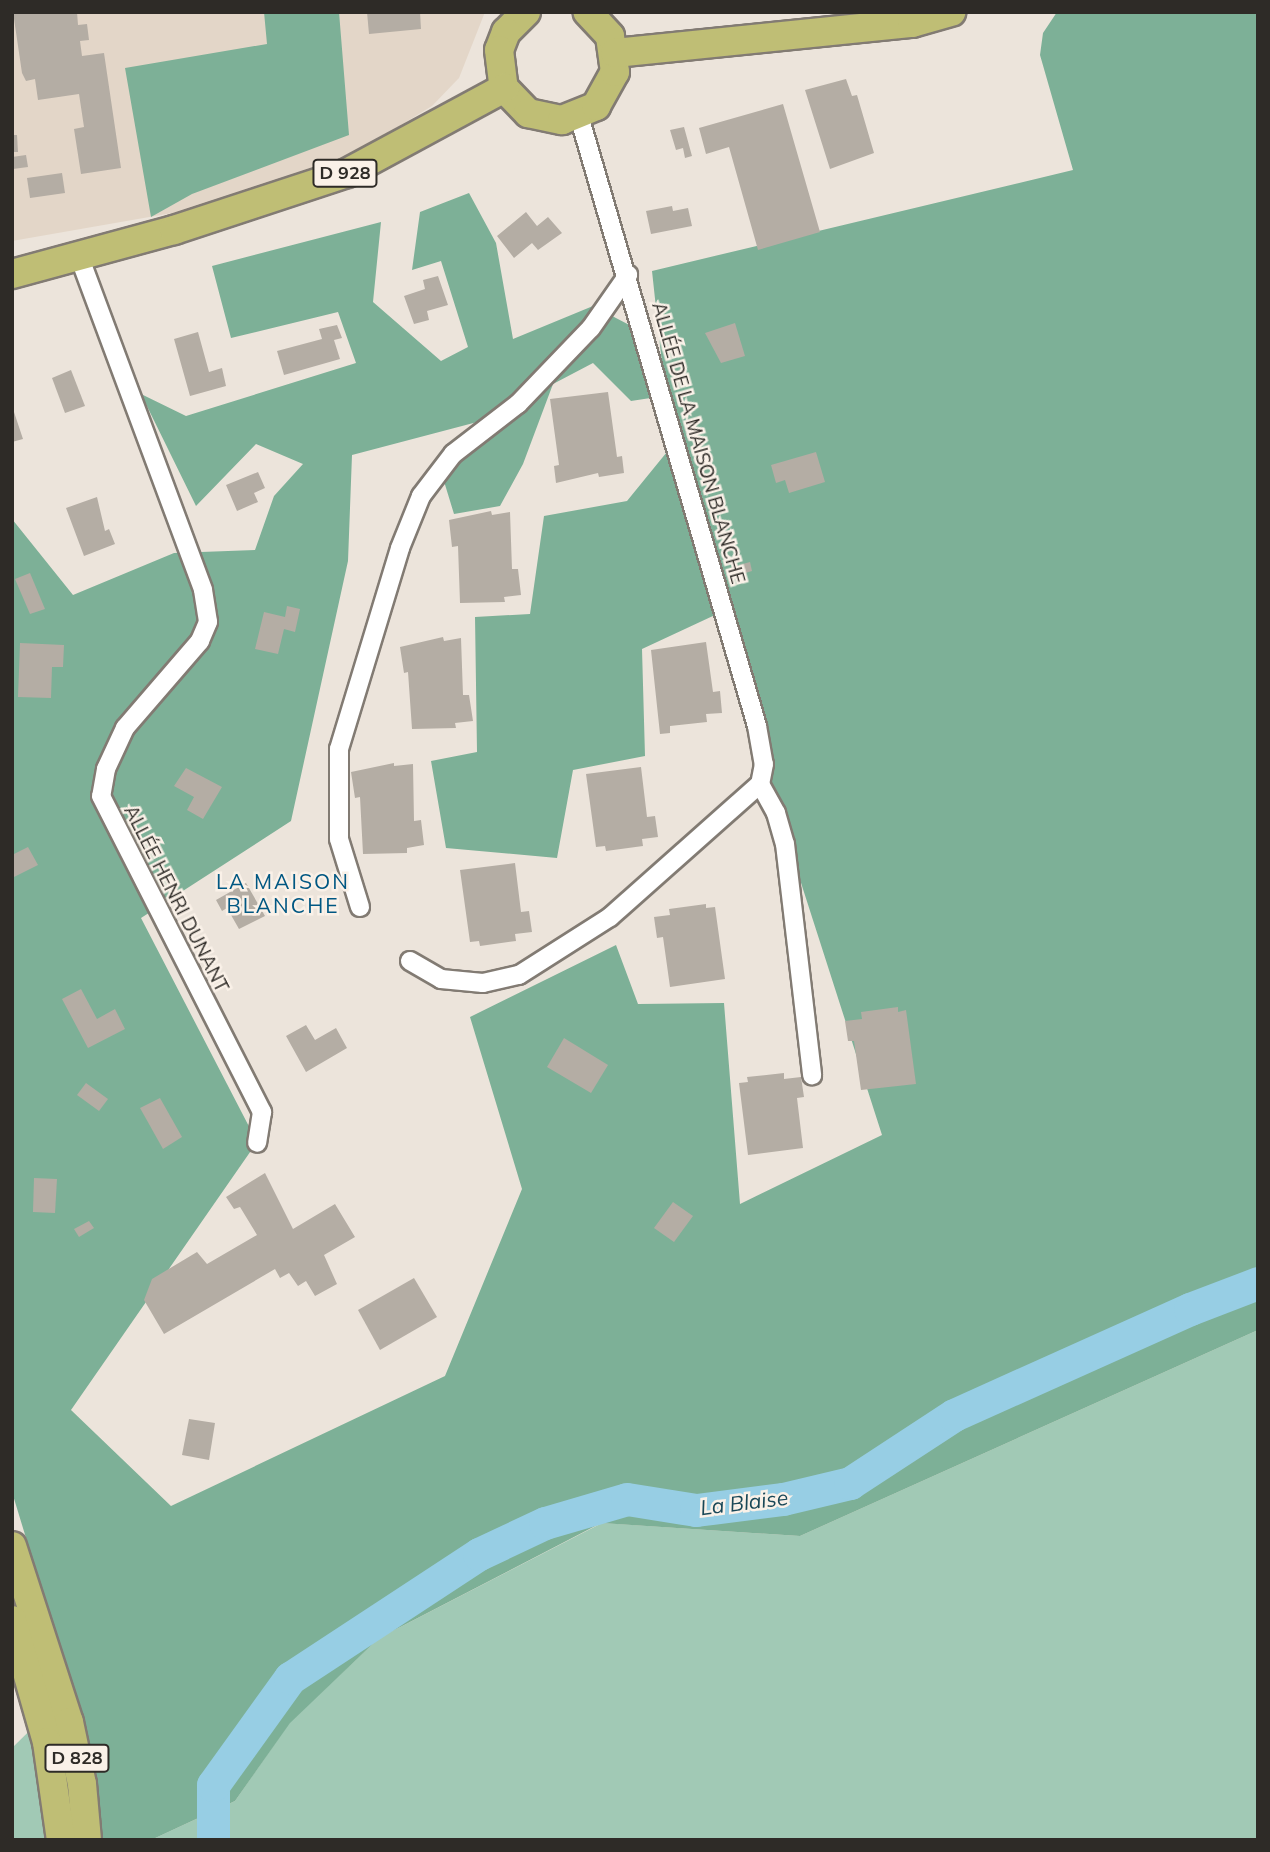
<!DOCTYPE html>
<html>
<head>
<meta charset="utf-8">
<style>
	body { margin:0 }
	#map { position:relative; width:1270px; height:1852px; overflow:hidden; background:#ece4db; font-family:Mulish,sans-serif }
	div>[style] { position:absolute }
	.built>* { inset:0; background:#e3d6c8 }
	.green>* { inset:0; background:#a1c9b5 }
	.forest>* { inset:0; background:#7db097 }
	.river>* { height:33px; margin:-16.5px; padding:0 16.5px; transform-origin:16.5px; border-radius:16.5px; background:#97cee4 }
	.building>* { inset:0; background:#b4ada4 }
	.roads { filter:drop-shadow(2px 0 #827b73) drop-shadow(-2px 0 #827b73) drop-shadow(0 2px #827b73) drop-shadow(0 -2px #827b73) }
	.minor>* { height:18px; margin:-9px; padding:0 9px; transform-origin:9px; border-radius:9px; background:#fff }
	.primary>* { height:28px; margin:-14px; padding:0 14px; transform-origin:14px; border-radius:14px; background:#bfbe75 }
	span { translate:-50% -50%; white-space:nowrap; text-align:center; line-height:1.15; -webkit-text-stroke:5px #faf1e8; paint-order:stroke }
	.shield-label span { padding:2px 5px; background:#faf1e8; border:2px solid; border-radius:5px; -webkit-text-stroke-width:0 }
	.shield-label { font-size:18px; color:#2e2b27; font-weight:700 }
	.street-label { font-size:19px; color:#2e2b27 }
	.neighbourhood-label { font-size:21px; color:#005782; letter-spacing:2px }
	.water-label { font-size:21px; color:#184757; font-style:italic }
	.frame { position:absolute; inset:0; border:14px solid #2e2b27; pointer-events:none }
</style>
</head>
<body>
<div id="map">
	<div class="built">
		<div style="clip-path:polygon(12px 12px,485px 12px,459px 78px,432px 106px,355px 153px,178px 212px,12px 241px)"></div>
	</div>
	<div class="green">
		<div style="clip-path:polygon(1258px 1330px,1258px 1840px,151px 1840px,235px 1801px,290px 1722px,379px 1638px,602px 1523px,800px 1536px)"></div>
		<div style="clip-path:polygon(72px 1689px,99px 1840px,12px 1840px,12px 1748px)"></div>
	</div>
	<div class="forest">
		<div style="clip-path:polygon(264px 12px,339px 12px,349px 135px,192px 194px,151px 217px,125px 68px,267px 44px)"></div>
		<div style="clip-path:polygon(1057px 12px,1258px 12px,1258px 1330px,800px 1536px,601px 1523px,379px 1638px,290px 1723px,235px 1801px,151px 1840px,99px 1840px,72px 1689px,12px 1492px,12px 519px,73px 595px,174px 553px,255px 550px,274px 496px,303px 464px,256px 444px,196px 506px,141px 394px,186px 416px,356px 363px,338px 312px,231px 338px,212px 266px,381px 222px,373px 302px,441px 361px,468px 347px,441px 261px,412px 270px,420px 212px,469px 193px,496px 243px,513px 339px,593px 306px,637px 329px,657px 397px,631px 401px,593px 363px,553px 384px,523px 464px,500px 506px,454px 514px,443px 478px,490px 431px,481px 421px,352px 455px,348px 561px,291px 821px,141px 918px,257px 1142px,71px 1410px,171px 1506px,445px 1376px,522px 1189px,470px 1017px,616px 945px,638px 1004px,724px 1003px,740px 1204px,882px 1135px,715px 615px,642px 649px,645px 756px,573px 770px,557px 858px,446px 848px,431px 761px,477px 752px,475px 617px,530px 614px,544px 516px,627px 501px,671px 447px,652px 271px,1073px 170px,1040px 55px,1043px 33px)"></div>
	</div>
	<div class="river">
		<div style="left:213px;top:1840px;width:55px;rotate:-90deg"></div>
		<div style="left:213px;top:1785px;width:132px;rotate:-54.3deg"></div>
		<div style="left:290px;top:1678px;width:226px;rotate:-33.3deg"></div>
		<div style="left:479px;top:1554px;width:73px;rotate:-25.2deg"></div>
		<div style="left:545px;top:1523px;width:85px;rotate:-16.3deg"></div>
		<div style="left:627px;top:1499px;width:70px;rotate:9.1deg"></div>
		<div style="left:696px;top:1510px;width:88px;rotate:-7.2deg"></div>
		<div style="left:783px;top:1499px;width:69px;rotate:-13.4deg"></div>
		<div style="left:850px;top:1483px;width:124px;rotate:-33.2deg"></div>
		<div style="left:954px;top:1415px;width:259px;rotate:-24.2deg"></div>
		<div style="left:1190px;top:1309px;width:73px;rotate:-20.9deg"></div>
	</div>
	<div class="building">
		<div style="clip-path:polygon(13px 12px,77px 12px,78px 25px,87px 24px,89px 40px,80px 41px,82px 56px,104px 53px,121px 168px,81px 174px,74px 129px,84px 127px,79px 94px,38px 100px,35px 79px,26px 81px,22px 73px)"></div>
		<div style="clip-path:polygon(367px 12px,420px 12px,421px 29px,369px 34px)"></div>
		<div style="clip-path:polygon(846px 79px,852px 96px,857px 95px,874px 153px,830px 169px,805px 90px)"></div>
		<div style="clip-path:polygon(783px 104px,820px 232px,758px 250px,729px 147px,706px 154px,699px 128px)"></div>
		<div style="clip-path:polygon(684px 127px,692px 156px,685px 158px,683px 148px,676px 150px,670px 130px)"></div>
		<div style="clip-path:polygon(12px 135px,17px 135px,18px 152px,12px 152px)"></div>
		<div style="clip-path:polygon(26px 155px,28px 167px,13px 169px,12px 157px)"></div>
		<div style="clip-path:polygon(62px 173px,65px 193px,30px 198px,27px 178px)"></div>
		<div style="clip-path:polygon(672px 206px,673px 211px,688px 208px,692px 226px,651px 234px,646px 211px)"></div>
		<div style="clip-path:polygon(526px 212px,537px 226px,548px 217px,562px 233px,538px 250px,532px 243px,514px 258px,497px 236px)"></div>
		<div style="clip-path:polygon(438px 276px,448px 305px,427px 311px,429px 320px,414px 324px,404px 296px,425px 289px,423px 280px)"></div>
		<div style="clip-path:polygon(735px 323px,745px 356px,721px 363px,705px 333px)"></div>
		<div style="clip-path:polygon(337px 325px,342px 338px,334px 340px,340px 359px,284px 375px,277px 351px,322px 339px,319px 329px)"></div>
		<div style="clip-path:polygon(198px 332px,209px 372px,222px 368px,226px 386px,190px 396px,174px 339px)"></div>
		<div style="clip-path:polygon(71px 370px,85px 406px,65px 413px,52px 378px)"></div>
		<div style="clip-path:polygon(608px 392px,617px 457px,622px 456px,624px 473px,599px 477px,598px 473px,556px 483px,554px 466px,559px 465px,550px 399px)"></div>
		<div style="clip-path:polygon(12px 406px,23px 439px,12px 442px)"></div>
		<div style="clip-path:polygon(816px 452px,825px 482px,789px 493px,785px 480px,776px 483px,771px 465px)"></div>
		<div style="clip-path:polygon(258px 472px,265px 488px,254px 493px,258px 502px,237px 511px,226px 485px)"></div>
		<div style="clip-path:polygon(97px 497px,105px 531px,109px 529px,115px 544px,84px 556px,66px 508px)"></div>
		<div style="clip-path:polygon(491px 511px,492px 515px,510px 512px,512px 569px,518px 569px,521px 595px,504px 597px,505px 602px,460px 603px,458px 546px,452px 547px,449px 520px)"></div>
		<div style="clip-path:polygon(750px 562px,752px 571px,742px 574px,739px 565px)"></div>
		<div style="clip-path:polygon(30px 573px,45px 609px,30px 614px,15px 579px)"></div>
		<div style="clip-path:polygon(287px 606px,300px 609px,295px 632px,284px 629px,278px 654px,255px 649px,264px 612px,285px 617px)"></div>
		<div style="clip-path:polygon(443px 637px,444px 641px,461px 638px,463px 695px,469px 695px,473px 721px,455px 723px,456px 728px,412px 729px,408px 672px,404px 673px,400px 647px)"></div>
		<div style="clip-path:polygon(706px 642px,713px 692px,720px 691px,722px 713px,706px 714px,707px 722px,670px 726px,670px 733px,660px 734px,651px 650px)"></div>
		<div style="clip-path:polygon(20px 643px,64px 645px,63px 667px,52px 667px,51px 698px,18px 697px)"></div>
		<div style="clip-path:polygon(394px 763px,394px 766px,413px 764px,414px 821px,421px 820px,424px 845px,407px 848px,407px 853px,363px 854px,360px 797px,355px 798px,351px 772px)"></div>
		<div style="clip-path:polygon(641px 767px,647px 817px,655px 816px,658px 837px,642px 839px,643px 846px,606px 851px,605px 846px,596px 847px,586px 774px)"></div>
		<div style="clip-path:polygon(186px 768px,222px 787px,203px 819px,187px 810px,194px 797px,174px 786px)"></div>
		<div style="clip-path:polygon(28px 847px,38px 865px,12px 878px,12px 855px)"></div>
		<div style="clip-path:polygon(515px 863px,521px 912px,529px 911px,532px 932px,515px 934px,516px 941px,480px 946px,479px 941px,470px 942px,460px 870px)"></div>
		<div style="clip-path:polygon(246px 883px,265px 916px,239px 929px,227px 908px,222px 911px,216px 900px)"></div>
		<div style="clip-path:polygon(706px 904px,706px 908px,715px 907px,725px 979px,670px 987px,663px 937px,657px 938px,654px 917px,670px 915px,669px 909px)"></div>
		<div style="clip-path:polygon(81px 989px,97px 1019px,115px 1009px,125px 1029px,88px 1048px,62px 999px)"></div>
		<div style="clip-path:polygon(898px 1007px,898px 1012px,906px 1010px,916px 1084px,861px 1090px,854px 1041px,848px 1041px,845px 1021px,862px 1019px,861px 1012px)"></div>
		<div style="clip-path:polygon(306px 1025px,315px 1040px,336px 1028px,347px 1048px,306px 1072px,286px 1036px)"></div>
		<div style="clip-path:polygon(564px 1038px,608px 1065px,591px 1093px,547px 1067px)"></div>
		<div style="clip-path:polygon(784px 1073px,784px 1079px,801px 1077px,804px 1097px,797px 1098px,803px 1148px,748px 1155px,739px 1083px,748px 1082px,747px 1077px)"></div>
		<div style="clip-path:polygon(86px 1083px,108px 1099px,99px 1111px,77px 1095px)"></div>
		<div style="clip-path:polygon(160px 1098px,182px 1137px,163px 1149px,140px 1108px)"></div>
		<div style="clip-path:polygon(265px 1173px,293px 1229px,335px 1204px,355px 1237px,324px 1255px,337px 1284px,315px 1296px,306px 1281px,298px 1286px,289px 1273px,280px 1278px,275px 1269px,164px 1334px,144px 1300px,152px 1279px,197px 1252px,207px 1264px,257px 1235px,240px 1207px,234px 1209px,226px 1197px)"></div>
		<div style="clip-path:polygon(34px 1178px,57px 1179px,55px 1213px,33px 1212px)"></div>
		<div style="clip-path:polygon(673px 1202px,693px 1216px,674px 1242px,654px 1228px)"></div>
		<div style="clip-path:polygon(89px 1221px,94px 1228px,79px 1237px,74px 1229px)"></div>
		<div style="clip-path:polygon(414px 1278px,437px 1317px,380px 1350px,358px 1310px)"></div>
		<div style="clip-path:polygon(189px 1419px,215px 1423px,209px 1460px,182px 1455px)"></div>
	</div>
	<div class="roads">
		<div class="minor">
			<div style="left:579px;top:116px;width:635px;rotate:73.73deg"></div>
			<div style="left:757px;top:726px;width:39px;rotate:80deg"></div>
			<div style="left:764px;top:764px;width:20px;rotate:101deg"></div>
			<div style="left:79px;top:256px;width:356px;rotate:69.6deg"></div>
			<div style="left:203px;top:590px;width:32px;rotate:81deg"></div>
			<div style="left:208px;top:622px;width:21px;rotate:113deg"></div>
			<div style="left:200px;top:641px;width:115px;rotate:130.8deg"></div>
			<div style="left:125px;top:728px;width:45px;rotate:114.9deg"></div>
			<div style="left:106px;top:769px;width:27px;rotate:100deg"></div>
			<div style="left:101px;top:796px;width:355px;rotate:63deg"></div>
			<div style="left:262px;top:1112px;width:31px;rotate:99deg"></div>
			<div style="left:760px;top:784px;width:33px;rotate:61deg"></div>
			<div style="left:776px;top:813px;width:32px;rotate:74deg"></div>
			<div style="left:785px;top:844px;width:233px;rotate:83.3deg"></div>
			<div style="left:360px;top:907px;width:71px;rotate:-107.2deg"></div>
			<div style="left:339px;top:839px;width:90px;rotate:-90deg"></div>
			<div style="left:339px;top:749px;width:210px;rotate:-73.1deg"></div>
			<div style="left:400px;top:548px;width:56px;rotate:-68deg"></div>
			<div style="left:421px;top:496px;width:53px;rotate:-52.7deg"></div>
			<div style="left:453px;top:454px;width:82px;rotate:-37.6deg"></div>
			<div style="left:518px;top:404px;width:105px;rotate:-46.2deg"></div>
			<div style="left:591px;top:328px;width:65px;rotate:-55.1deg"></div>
			<div style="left:410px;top:961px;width:36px;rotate:30deg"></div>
			<div style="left:441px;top:979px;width:42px;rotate:5.4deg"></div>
			<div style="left:483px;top:983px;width:37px;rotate:-13deg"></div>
			<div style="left:519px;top:975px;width:108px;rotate:-32.5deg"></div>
			<div style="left:610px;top:917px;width:200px;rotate:-41.6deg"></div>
		</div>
		<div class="primary">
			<div style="left:526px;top:12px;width:28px;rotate:135deg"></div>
			<div style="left:506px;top:32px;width:19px;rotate:111deg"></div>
			<div style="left:499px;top:50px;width:38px;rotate:83deg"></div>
			<div style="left:504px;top:88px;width:35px;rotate:46deg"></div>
			<div style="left:528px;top:113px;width:35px;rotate:12deg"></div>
			<div style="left:562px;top:120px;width:37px;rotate:-22deg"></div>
			<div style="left:596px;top:106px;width:39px;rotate:-61deg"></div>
			<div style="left:615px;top:72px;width:36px;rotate:-98deg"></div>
			<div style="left:610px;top:36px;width:33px;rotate:-133deg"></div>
			<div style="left:615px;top:53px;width:299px;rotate:-5.8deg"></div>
			<div style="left:912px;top:23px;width:41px;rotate:-15.8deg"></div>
			<div style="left:12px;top:274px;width:168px;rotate:-15.2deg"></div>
			<div style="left:174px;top:230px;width:182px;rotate:-18.2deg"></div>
			<div style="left:347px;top:173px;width:179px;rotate:-28.4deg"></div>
			<div style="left:12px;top:1546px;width:185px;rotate:72.1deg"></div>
			<div style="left:69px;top:1722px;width:63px;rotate:78.2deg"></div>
			<div style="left:82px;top:1784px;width:56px;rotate:84.9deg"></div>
			<div style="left:12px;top:1620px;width:127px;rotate:74deg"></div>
			<div style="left:47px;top:1742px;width:99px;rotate:81.9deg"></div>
		</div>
	</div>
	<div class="shield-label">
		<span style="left:345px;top:173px">D 928</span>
		<span style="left:77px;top:1758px">D 828</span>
	</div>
	<div class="street-label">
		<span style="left:698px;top:443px;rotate:74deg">ALLÉE DE LA MAISON BLANCHE</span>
		<span style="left:176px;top:899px;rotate:63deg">ALLÉE HENRI DUNANT</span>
	</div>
	<div class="neighbourhood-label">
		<span style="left:283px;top:893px">LA MAISON<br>BLANCHE</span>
	</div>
	<div class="water-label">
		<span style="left:744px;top:1502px;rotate:-7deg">La Blaise</span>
	</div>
	<div class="frame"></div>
</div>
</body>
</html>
